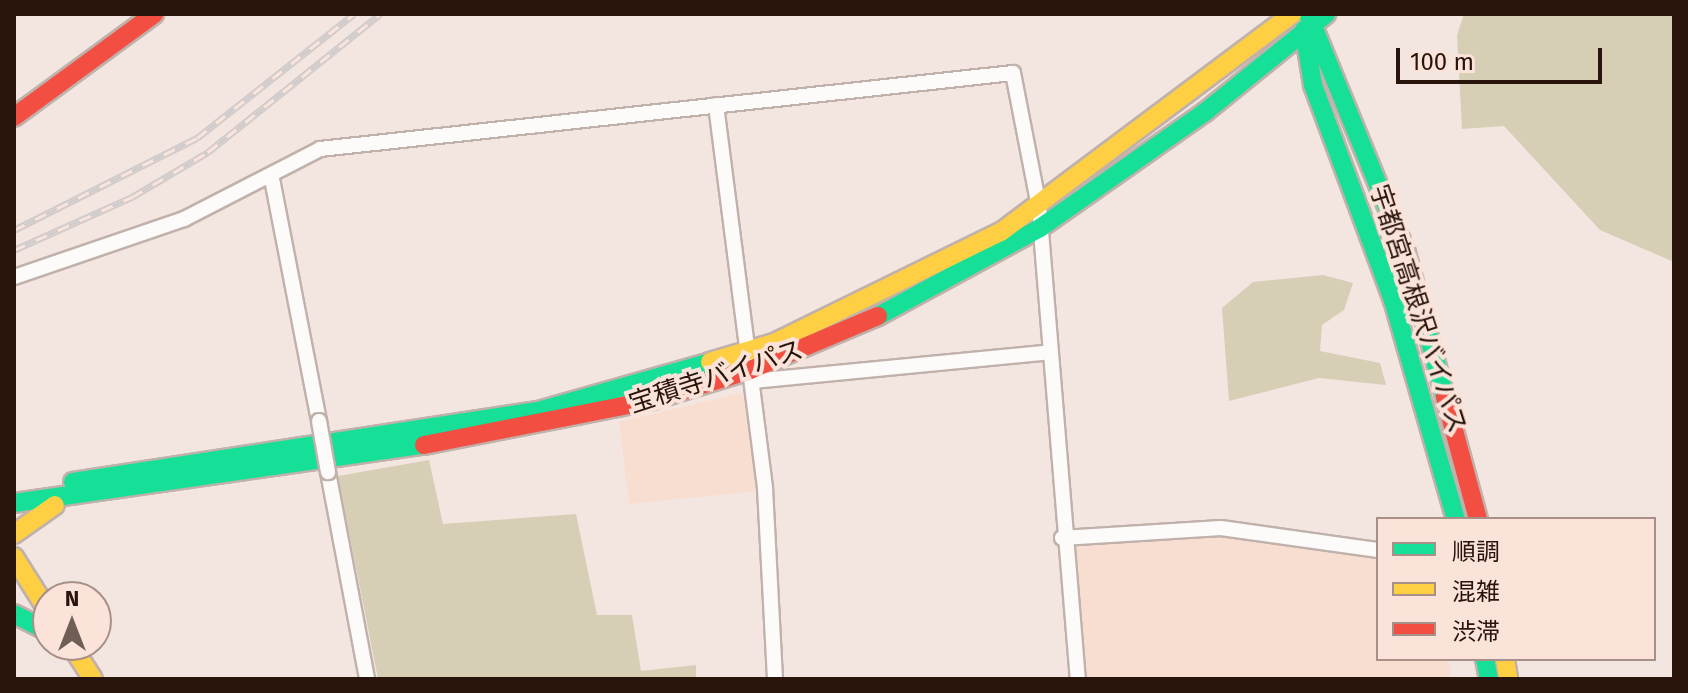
<!DOCTYPE html>
<html>
<head>
<meta charset="utf-8">
<style>
	body { margin:0 }
	#map { position:relative; width:1688px; height:693px; overflow:hidden; background:#f3e6e1; font-family:"Fira Sans","Noto Sans JP",sans-serif }
	div>[style] { position:absolute }
	.built>* { inset:0; background:#f8ddd1 }
	.green>* { inset:0; background:#d6ceb5 }
	.roads { filter:drop-shadow(2px 0 #c1b1ab) drop-shadow(-2px 0 #c1b1ab) drop-shadow(0 2px #c1b1ab) drop-shadow(0 -2px #c1b1ab) }
	.street>* { height:14px; margin:-7px; padding:0 7px; transform-origin:7px; border-radius:7px; background:#fdfbfa }
	.fast>* { height:18px; margin:-9px; padding:0 9px; transform-origin:9px; border-radius:9px; background:#16e098 }
	.slow>* { height:18px; margin:-9px; padding:0 9px; transform-origin:9px; border-radius:9px; background:#ffcf43 }
	.jam>* { height:18px; margin:-9px; padding:0 9px; transform-origin:9px; border-radius:9px; background:#f24e42 }
	.rail>* { height:7px; margin-top:-3.5px; transform-origin:0; background:repeating-linear-gradient(90deg,#fbe3d9 0 12px,#d1cccb 0 24px); box-sizing:border-box; border-block:2px solid #d1cccb }
	.bridges { filter:drop-shadow(2px 0 #c1b1ab) drop-shadow(-2px 0 #c1b1ab) drop-shadow(0 2px #c1b1ab) drop-shadow(0 -2px #c1b1ab) }
	.street-bridge>* { height:14px; margin:-7px; padding:0 7px; transform-origin:7px; border-radius:7px; background:#fdfbfa }
	span { translate:-50% -50%; white-space:nowrap; text-align:center; line-height:1.15; -webkit-text-stroke:8px #fbe3d9; paint-order:stroke }
	.street-label { font-size:26px; color:#28140b }
	.frame { position:absolute; inset:0; border:16px solid #28140b; pointer-events:none }
	.legend { position:absolute; left:1376px; top:517px; width:280px; height:144px; box-sizing:border-box; background:#fbe3d9; border:2px solid #a79087; margin:0; padding:10px 14px; list-style:none; font-size:24px; color:#28140b }
	.legend li { display:flex; align-items:center; gap:16px; height:40px }
	.legend b { width:40px; border:2px solid #a79087 }
	.north { position:absolute; left:32px; top:581px; width:80px; height:80px; box-sizing:border-box; background:#fbe3d9; border:2px solid #a79087; border-radius:50%; rotate:0deg; font-size:22px; font-weight:700; line-height:32px; text-align:center; color:#28140b }
	.north::after { content:''; display:block; margin:auto; width:28px; height:36px; background:#6f5e56; clip-path:polygon(50% 0,100% 100%,50% 72%,0 100%) }
	.scale { position:absolute; left:1396px; top:48px; width:206px; height:36px; box-sizing:border-box; border:4px solid #28140b; border-top:0; padding-left:10px; font-size:24px; line-height:28px; white-space:nowrap; color:#28140b; -webkit-text-stroke:6px #fbe3d9; paint-order:stroke }
</style>
</head>
<body>
<div id="map">
	<div class="built">
		<div style="clip-path:polygon(741px 393px,748px 397px,759px 491px,629px 504px,619px 422px)"></div>
		<div style="clip-path:polygon(1224px 534px,1378px 557px,1378px 659px,1449px 659px,1451px 679px,1082px 679px,1069px 545px)"></div>
	</div>
	<div class="green">
		<div style="clip-path:polygon(1464px 14px,1674px 14px,1674px 262px,1600px 230px,1504px 126px,1462px 129px,1457px 35px)"></div>
		<div style="clip-path:polygon(1323px 275px,1353px 283px,1344px 310px,1322px 325px,1320px 351px,1380px 363px,1386px 385px,1319px 378px,1229px 401px,1222px 308px,1253px 282px)"></div>
		<div style="clip-path:polygon(429px 460px,443px 524px,576px 514px,597px 615px,632px 615px,641px 671px,696px 665px,696px 679px,378px 679px,338px 476px)"></div>
	</div>
	<div class="roads">
		<div class="street">
			<div style="left:716px;top:105px;width:386px;rotate:82.7deg"></div>
			<div style="left:765px;top:488px;width:191px;rotate:87deg"></div>
			<div style="left:272px;top:179px;width:247px;rotate:79deg"></div>
			<div style="left:14px;top:277px;width:180px;rotate:-18.8deg"></div>
			<div style="left:184px;top:219px;width:153px;rotate:-27.2deg"></div>
			<div style="left:320px;top:149px;width:697px;rotate:-6.26deg"></div>
			<div style="left:1013px;top:73px;width:136px;rotate:79deg"></div>
			<div style="left:1039px;top:207px;width:474px;rotate:85.3deg"></div>
			<div style="left:752px;top:381px;width:294px;rotate:-5.5deg"></div>
			<div style="left:328px;top:472px;width:211px;rotate:79.3deg"></div>
			<div style="left:1062px;top:538px;width:159px;rotate:-3.6deg"></div>
			<div style="left:1221px;top:528px;width:159px;rotate:8deg"></div>
		</div>
		<div class="fast">
			<div style="left:1308px;top:14px;width:258px;rotate:67.7deg"></div>
			<div style="left:1406px;top:253px;width:149px;rotate:74.8deg"></div>
			<div style="left:1304px;top:30px;width:56px;rotate:80.7deg"></div>
			<div style="left:1313px;top:85px;width:229px;rotate:69.6deg"></div>
			<div style="left:1393px;top:300px;width:228px;rotate:74deg"></div>
			<div style="left:878px;top:316px;width:184px;rotate:-28.5deg"></div>
			<div style="left:1040px;top:228px;width:202px;rotate:-35.1deg"></div>
			<div style="left:1205px;top:112px;width:156px;rotate:-39deg"></div>
			<div style="left:73px;top:482px;width:474px;rotate:-8.7deg"></div>
			<div style="left:542px;top:410px;width:175px;rotate:-15.9deg"></div>
			<div style="left:14px;top:503px;width:414px;rotate:-8.1deg"></div>
			<div style="left:14px;top:614px;width:38px;rotate:27deg"></div>
			<div style="left:1485px;top:659px;width:20px;rotate:79deg"></div>
		</div>
		<div class="slow">
			<div style="left:710px;top:362px;width:67px;rotate:-16.5deg"></div>
			<div style="left:774px;top:343px;width:253px;rotate:-26.1deg"></div>
			<div style="left:1001px;top:232px;width:364px;rotate:-36.8deg"></div>
			<div style="left:14px;top:534px;width:50px;rotate:-35.3deg"></div>
			<div style="left:14px;top:557px;width:64px;rotate:57.8deg"></div>
			<div style="left:71px;top:645px;width:40px;rotate:57.1deg"></div>
			<div style="left:1505px;top:659px;width:20px;rotate:81deg"></div>
		</div>
		<div class="jam">
			<div style="left:14px;top:117px;width:174px;rotate:-36.3deg"></div>
			<div style="left:1445px;top:397px;width:126px;rotate:74.9deg"></div>
			<div style="left:424px;top:445px;width:233px;rotate:-11.1deg"></div>
			<div style="left:653px;top:400px;width:102px;rotate:-17.2deg"></div>
			<div style="left:750px;top:370px;width:139px;rotate:-22.9deg"></div>
		</div>
	</div>
	<div class="rail">
		<div style="left:14px;top:230px;width:205px;rotate:-26.7deg"></div>
		<div style="left:197px;top:138px;width:200px;rotate:-38.3deg"></div>
		<div style="left:14px;top:250px;width:129px;rotate:-24.2deg"></div>
		<div style="left:132px;top:197px;width:88px;rotate:-30.6deg"></div>
		<div style="left:208px;top:152px;width:221px;rotate:-38.7deg"></div>
	</div>
	<div class="bridges">
		<div class="street-bridge">
			<div style="left:319px;top:421px;width:52px;rotate:80deg"></div>
		</div>
	</div>
	<div class="street-label">
		<span style="left:1418px;top:309px;rotate:72deg">宇都宮高根沢バイパス</span>
		<span style="left:716px;top:377px;rotate:-18deg">宝積寺バイパス</span>
	</div>
	<div class="frame"></div>
	<ul class="legend">
	<li><b style="height:10px;background:#16e098"></b>順調</li>
	<li><b style="height:10px;background:#ffcf43"></b>混雑</li>
	<li><b style="height:10px;background:#f24e42"></b>渋滞</li>
	</ul>
	<div class="north">N</div>
	<div class="scale">100 m</div>
</div>
</body>
</html>
